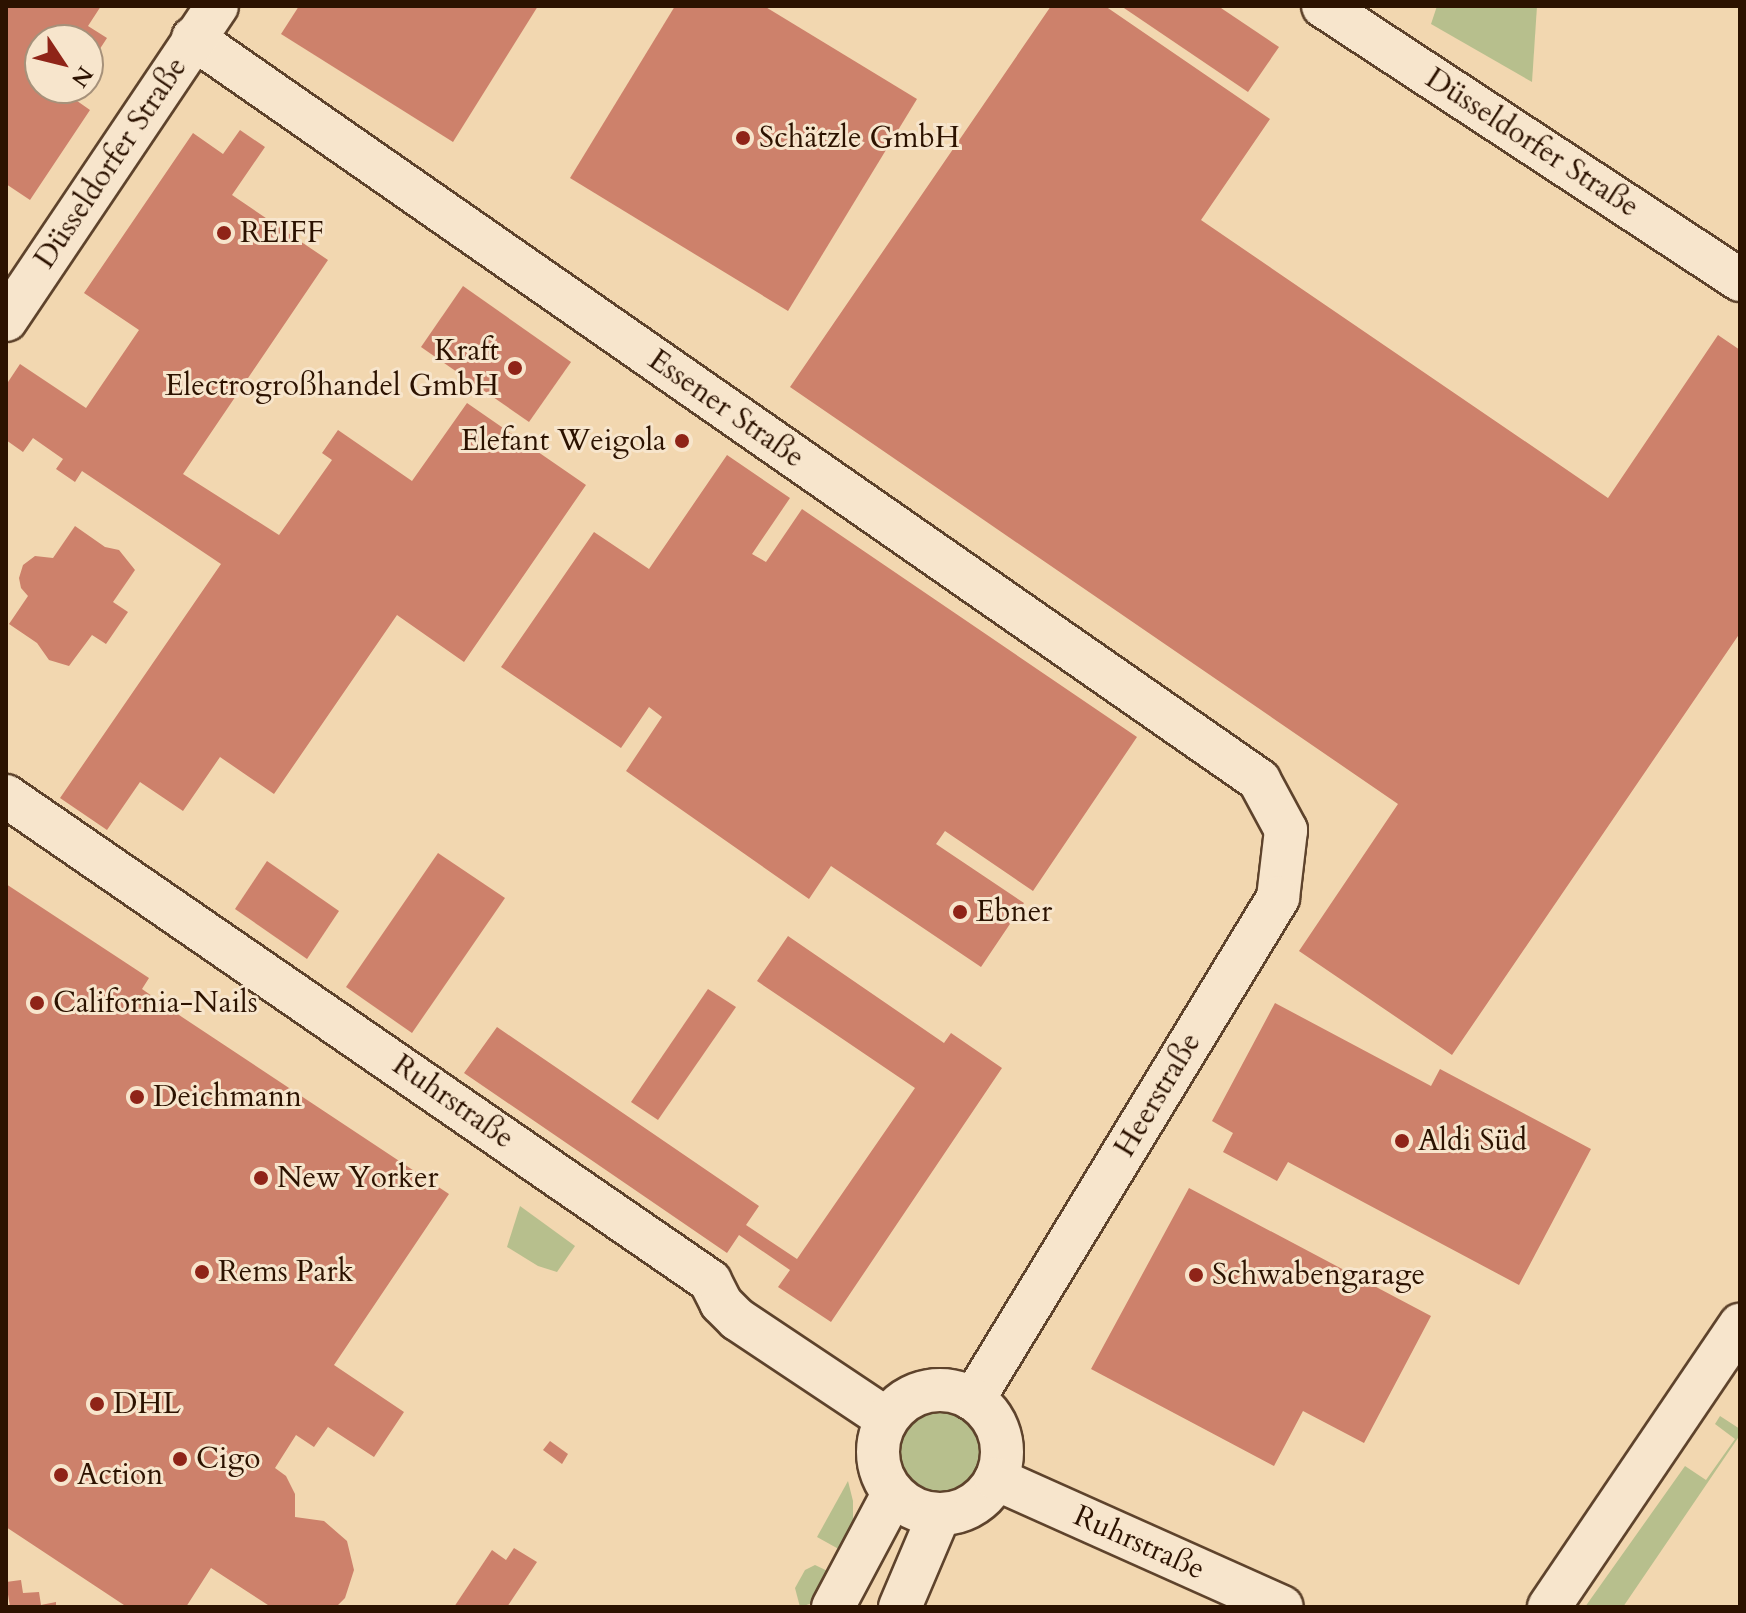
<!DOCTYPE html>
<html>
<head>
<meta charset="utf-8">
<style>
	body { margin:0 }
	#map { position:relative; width:1746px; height:1613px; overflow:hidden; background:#f2d7b0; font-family:Cardo,serif }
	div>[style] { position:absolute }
	.green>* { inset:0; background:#b7bf8d }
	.round { border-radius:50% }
	.building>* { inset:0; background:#cd816b }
	.roads { filter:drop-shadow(2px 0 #5e432c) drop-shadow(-2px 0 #5e432c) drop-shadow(0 2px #5e432c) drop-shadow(0 -2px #5e432c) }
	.minor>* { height:42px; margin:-21px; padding:0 21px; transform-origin:21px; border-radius:21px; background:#f7e5cc }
	.minor>.ring { margin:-21px; padding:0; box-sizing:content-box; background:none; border:42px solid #f7e5cc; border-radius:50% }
	.dots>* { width:22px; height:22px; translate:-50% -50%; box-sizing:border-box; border:4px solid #f7e5cc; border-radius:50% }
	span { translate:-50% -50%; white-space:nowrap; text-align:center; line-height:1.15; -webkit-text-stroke:6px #f7e5cc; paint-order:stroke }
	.poi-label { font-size:30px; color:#2c1200 }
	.left { translate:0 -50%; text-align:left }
	.right { translate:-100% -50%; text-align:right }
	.street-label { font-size:30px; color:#2c1200 }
	.frame { position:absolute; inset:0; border:8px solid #2c1200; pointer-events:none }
	.north { position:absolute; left:24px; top:24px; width:80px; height:80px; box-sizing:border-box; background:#f7e5cc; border:2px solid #a6917a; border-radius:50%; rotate:125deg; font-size:22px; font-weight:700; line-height:32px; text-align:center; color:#2c1200 }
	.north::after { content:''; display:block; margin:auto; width:28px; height:36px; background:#8f2418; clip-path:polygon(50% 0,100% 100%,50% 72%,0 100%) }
</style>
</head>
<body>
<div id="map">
	<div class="green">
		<div style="clip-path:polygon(1437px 6px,1537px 6px,1532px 82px,1431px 24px)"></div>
		<div style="clip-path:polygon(520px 1206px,575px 1246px,557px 1272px,538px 1266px,507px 1247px)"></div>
		<div class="round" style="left:899px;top:1409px;width:86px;height:86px"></div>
		<div style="clip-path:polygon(1720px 1416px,1740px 1429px,1740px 1435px,1623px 1607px,1585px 1607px,1685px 1466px,1706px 1480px,1735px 1439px,1715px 1424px)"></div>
		<div style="clip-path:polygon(848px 1481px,853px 1501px,853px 1528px,844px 1552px,817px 1537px)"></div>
		<div style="clip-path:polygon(815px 1565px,836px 1575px,822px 1600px,800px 1607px,795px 1588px,805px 1570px)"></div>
	</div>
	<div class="building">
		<div style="clip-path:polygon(6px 6px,101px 6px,88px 26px,107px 38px,88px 67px,88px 40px,40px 40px,40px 88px,75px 88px,70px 96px,90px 110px,30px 200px,6px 184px)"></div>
		<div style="clip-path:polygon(299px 6px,538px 6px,453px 142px,281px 34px)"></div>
		<div style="clip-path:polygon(675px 6px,764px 6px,917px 99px,788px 311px,570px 178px)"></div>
		<div style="clip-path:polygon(1051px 6px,1105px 6px,1270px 119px,1201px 220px,1608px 498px,1718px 335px,1740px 350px,1740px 633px,1452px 1055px,1299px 951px,1398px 804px,790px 387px)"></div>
		<div style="clip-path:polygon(1121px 6px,1218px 6px,1279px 47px,1248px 92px)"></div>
		<div style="clip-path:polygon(240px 130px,265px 147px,232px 195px,328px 260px,183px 474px,279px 535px,332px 460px,322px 453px,338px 430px,412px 481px,467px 403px,586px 485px,464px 662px,397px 615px,274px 794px,220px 757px,183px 811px,140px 782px,107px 830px,60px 798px,221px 564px,82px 471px,75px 482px,56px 469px,63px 459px,33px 438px,23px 452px,6px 440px,6px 385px,20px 364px,86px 408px,139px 330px,84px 293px,193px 133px,223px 154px)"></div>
		<div style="clip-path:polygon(463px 286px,571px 362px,529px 422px,421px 347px)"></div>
		<div style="clip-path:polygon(727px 455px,790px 498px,752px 554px,766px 562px,802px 509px,1137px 737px,1033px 891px,945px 831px,936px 844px,1024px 903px,981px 967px,831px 866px,809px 899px,626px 771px,662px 717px,649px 707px,621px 748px,501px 667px,594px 532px,649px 569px)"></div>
		<div style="clip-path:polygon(75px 526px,105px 547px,119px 550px,135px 570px,113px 602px,128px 612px,106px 644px,92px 635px,69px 666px,49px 660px,37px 643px,9px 624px,28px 596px,21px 588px,19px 578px,23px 565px,35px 556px,53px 558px)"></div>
		<div style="clip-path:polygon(438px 853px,505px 898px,412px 1033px,346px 987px)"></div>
		<div style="clip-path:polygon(267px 861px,339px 911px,307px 959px,235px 909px)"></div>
		<div style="clip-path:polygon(6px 884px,149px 978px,142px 989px,182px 1017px,449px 1194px,334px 1365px,404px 1412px,374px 1457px,328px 1427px,314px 1447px,296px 1435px,275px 1468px,286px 1476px,295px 1494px,295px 1517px,324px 1521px,347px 1541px,354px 1570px,345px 1598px,336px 1607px,271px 1607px,211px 1568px,186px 1607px,127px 1607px,6px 1527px)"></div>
		<div style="clip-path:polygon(788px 936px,944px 1043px,951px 1033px,1002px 1068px,831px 1322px,778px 1287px,790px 1270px,739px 1235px,727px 1253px,464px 1073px,497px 1027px,759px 1206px,746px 1225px,797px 1259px,915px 1088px,757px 981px)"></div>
		<div style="clip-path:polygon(708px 989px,736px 1007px,658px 1120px,631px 1102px)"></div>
		<div style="clip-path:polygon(1275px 1003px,1431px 1086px,1440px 1069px,1591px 1149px,1519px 1285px,1288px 1162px,1277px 1181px,1223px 1152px,1233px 1133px,1212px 1121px)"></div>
		<div style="clip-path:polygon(1189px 1188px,1431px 1316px,1364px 1443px,1303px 1411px,1274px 1466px,1091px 1369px)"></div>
		<div style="clip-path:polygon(550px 1441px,568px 1454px,562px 1464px,543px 1450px)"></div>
		<div style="clip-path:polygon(514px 1548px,537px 1562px,507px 1607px,454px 1607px,492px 1550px,506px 1560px)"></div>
		<div style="clip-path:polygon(21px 1580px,23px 1593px,39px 1592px,41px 1605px,56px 1602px,56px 1607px,10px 1607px,6px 1582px)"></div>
	</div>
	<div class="roads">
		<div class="minor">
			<div style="left:1323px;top:6px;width:499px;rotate:33.3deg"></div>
			<div style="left:193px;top:38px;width:1299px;rotate:34.84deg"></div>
			<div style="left:1259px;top:780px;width:57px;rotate:61.6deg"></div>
			<div style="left:1286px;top:830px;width:68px;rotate:96.7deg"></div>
			<div style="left:1278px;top:898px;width:587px;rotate:121.28deg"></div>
			<div style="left:6px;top:320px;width:378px;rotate:-56.1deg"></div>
			<div style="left:6px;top:796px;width:855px;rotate:34.56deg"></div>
			<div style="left:710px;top:1281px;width:25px;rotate:63deg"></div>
			<div style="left:721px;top:1303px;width:23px;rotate:45deg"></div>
			<div style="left:737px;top:1319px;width:180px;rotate:33.7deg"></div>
			<div class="ring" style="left:878px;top:1390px;width:82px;height:82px"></div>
			<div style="left:996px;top:1479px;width:313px;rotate:24.1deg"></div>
			<div style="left:833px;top:1607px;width:128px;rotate:-62deg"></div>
			<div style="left:900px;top:1607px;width:100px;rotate:-67deg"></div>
			<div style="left:1549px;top:1607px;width:341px;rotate:-55.9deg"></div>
		</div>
	</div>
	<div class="dots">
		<div style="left:743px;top:138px;background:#8f2418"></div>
		<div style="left:224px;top:233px;background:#8f2418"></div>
		<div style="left:515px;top:368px;background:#8f2418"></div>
		<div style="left:682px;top:441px;background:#8f2418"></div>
		<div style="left:960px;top:912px;background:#8f2418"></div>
		<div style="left:37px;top:1003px;background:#8f2418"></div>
		<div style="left:137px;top:1097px;background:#8f2418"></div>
		<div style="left:1402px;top:1141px;background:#8f2418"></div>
		<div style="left:261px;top:1178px;background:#8f2418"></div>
		<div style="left:202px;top:1272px;background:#8f2418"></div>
		<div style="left:1196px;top:1275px;background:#8f2418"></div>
		<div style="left:97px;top:1404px;background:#8f2418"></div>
		<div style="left:180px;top:1459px;background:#8f2418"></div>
		<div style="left:61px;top:1475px;background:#8f2418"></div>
	</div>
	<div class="poi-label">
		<span class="left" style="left:759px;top:138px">Schätzle GmbH</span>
		<span class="left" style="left:240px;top:233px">REIFF</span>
		<span class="right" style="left:499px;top:368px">Kraft<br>Electrogroßhandel GmbH</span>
		<span class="right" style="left:666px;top:441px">Elefant Weigola</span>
		<span class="left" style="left:976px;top:912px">Ebner</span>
		<span class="left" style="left:53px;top:1003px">California-Nails</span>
		<span class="left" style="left:153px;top:1097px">Deichmann</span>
		<span class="left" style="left:1418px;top:1141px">Aldi Süd</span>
		<span class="left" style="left:277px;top:1178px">New Yorker</span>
		<span class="left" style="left:218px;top:1272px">Rems Park</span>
		<span class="left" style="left:1212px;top:1275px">Schwabengarage</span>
		<span class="left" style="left:113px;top:1404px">DHL</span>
		<span class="left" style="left:196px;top:1459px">Cigo</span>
		<span class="left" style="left:77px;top:1475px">Action</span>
	</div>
	<div class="street-label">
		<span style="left:1532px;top:143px;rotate:33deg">Düsseldorfer Straße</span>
		<span style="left:111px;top:163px;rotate:-56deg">Düsseldorfer Straße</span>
		<span style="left:726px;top:409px;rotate:35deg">Essener Straße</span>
		<span style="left:1158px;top:1095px;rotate:-59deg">Heerstraße</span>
		<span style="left:453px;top:1102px;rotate:35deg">Ruhrstraße</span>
		<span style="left:1139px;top:1543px;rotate:24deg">Ruhrstraße</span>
	</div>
	<div class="frame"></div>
	<div class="north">N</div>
</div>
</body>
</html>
